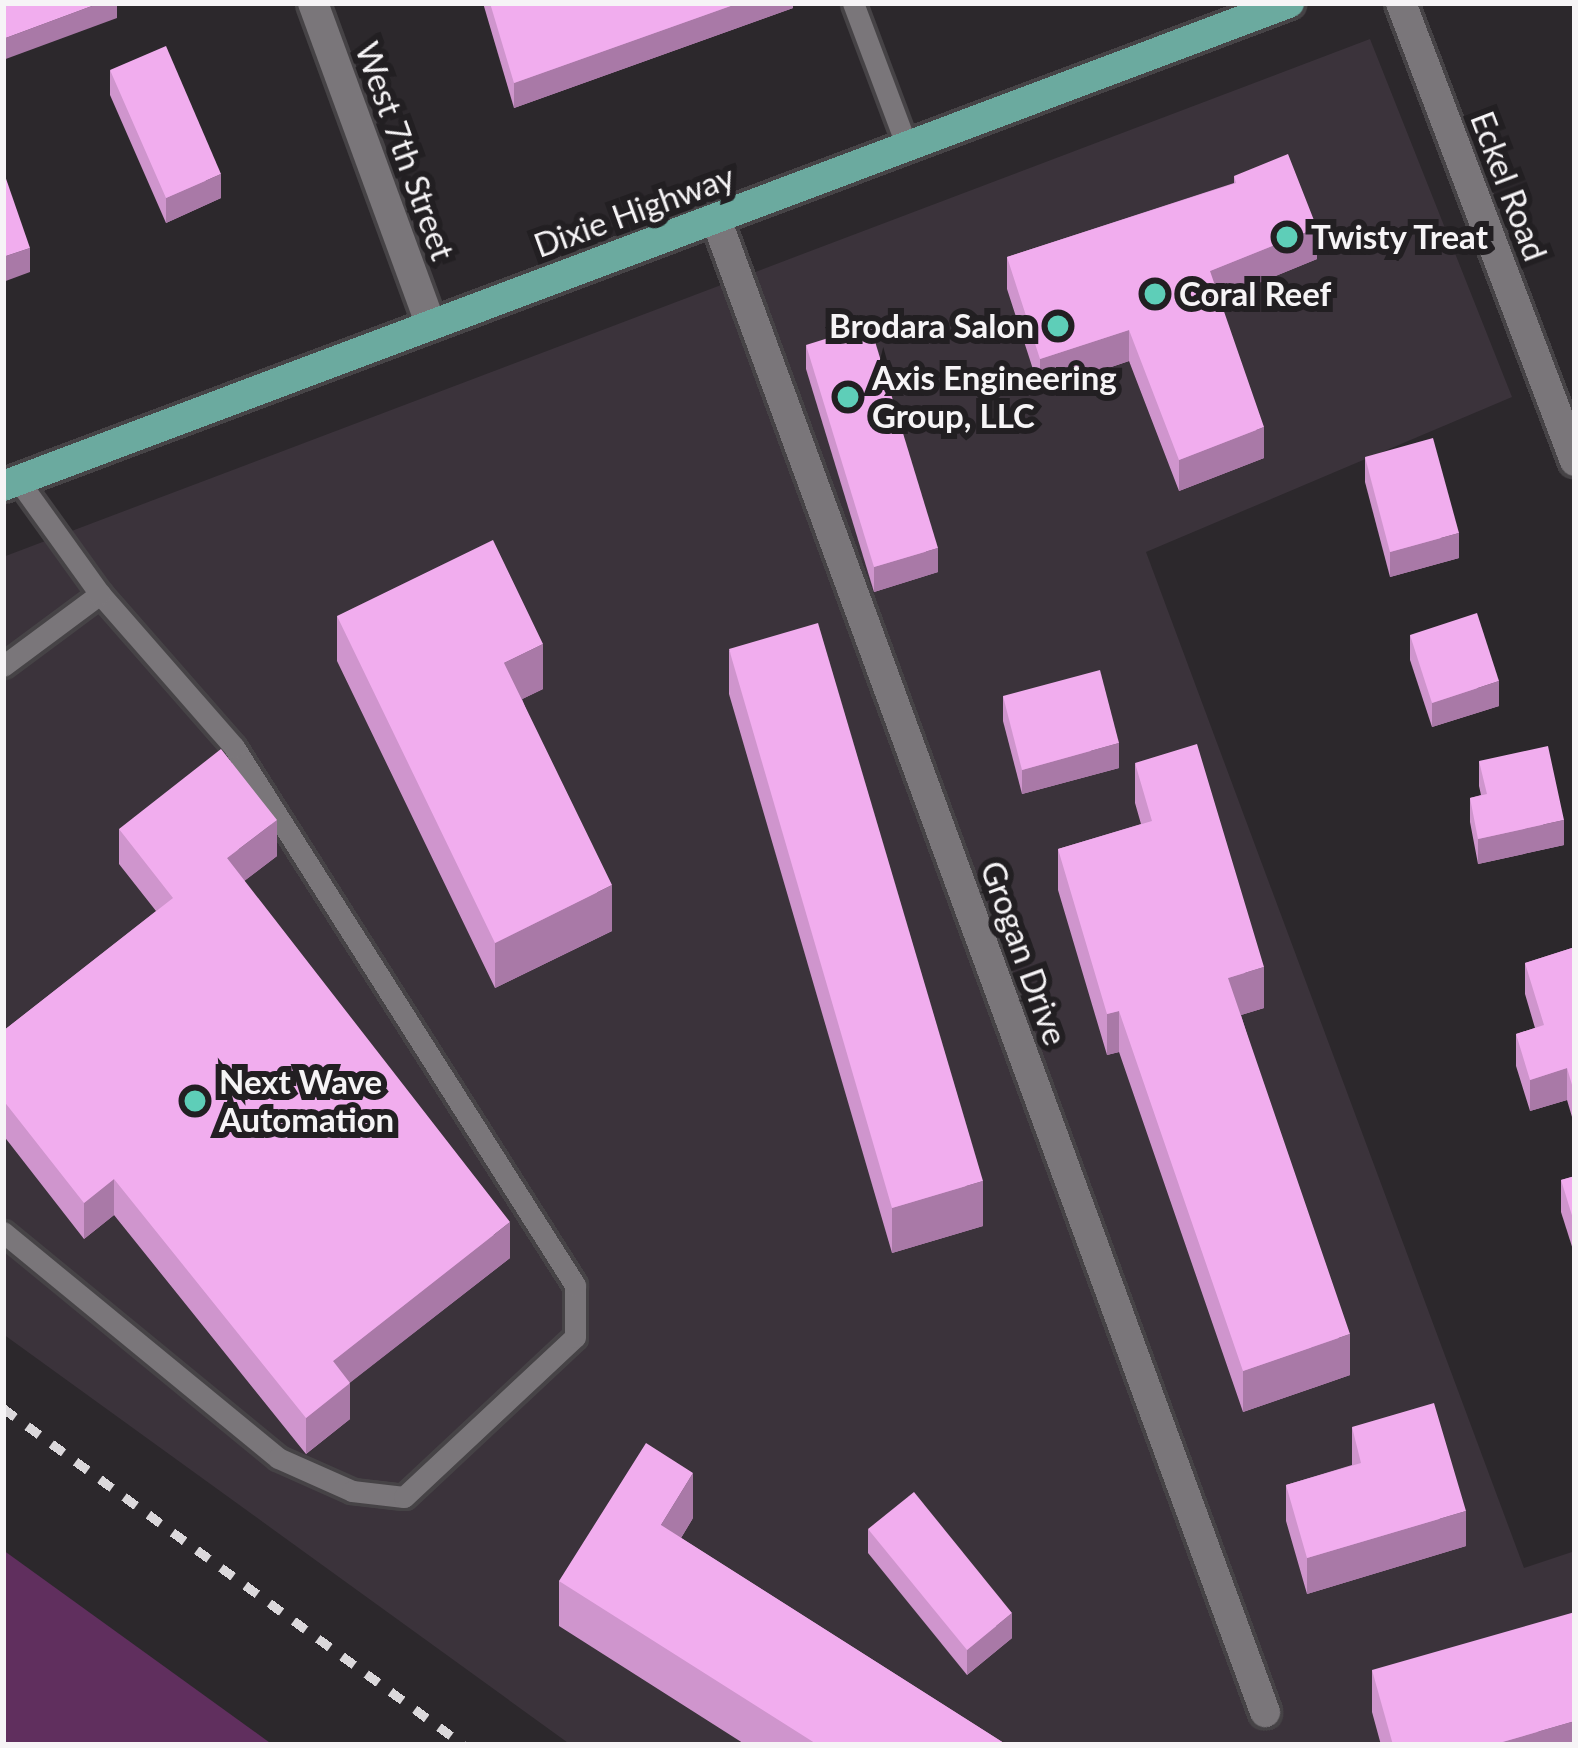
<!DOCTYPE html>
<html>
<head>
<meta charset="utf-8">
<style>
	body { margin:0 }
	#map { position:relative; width:1578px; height:1748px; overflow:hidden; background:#2c282c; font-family:Lato,sans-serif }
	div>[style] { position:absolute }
	.built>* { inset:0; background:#3b333b }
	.green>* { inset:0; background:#602f5e }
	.roads { filter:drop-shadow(3px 0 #464346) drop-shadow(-3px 0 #464346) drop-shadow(0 3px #464346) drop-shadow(0 -3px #464346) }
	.lane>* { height:21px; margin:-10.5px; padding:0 10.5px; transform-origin:10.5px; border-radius:10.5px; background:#7a767a }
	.street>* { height:30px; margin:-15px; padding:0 15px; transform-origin:15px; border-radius:15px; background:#7a767a }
	.primary>* { height:30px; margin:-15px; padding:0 15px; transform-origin:15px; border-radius:15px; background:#6baa9f }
	.rail>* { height:9px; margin-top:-4.5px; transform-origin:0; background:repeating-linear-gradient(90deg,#dbd8db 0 15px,transparent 0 30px) }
	.wall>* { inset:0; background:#cf95cd }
	.shaded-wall>* { inset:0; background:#a979a7 }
	.building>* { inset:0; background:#f1adee }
	.dots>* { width:33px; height:33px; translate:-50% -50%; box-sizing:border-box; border:6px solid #221f22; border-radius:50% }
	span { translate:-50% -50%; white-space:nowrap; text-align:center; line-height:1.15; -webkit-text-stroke:12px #221f22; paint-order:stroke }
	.street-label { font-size:33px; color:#f6f4f6 }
	.poi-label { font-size:33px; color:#f6f4f6; font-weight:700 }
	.left { translate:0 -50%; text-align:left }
	.right { translate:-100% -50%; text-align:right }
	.frame { position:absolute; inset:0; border:6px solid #f6f4f6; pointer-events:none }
</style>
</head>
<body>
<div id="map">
	<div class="built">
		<div style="clip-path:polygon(1370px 39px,1512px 397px,1146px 552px,1524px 1568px,1575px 1551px,1575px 1745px,571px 1745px,3px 1334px,3px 557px)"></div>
	</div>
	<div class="green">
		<div style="clip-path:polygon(3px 1550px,273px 1745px,3px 1745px)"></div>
	</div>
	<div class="roads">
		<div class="lane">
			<div style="left:853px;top:3px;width:154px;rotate:69.4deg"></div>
			<div style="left:3px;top:666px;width:121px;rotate:-36.6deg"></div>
			<div style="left:3px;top:1232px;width:356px;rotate:39.4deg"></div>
			<div style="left:278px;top:1458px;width:81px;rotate:24deg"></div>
			<div style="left:352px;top:1491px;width:52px;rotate:6.6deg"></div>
			<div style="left:404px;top:1497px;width:234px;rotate:-43.1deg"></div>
			<div style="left:575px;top:1337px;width:52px;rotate:-90deg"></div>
			<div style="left:575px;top:1285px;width:637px;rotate:-122.37deg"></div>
			<div style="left:234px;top:747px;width:203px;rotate:-131.2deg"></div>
			<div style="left:100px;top:594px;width:140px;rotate:-125.7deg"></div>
		</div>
		<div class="street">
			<div style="left:313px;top:3px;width:343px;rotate:69.9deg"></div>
			<div style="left:1401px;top:3px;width:490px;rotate:69.2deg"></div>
			<div style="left:716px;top:219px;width:1591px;rotate:69.81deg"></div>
		</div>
		<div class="primary">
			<div style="left:3px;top:486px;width:1374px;rotate:-20.59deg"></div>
		</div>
	</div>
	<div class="rail">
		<div style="left:3px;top:1408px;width:571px;rotate:36.17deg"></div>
	</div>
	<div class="wall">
		<div style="clip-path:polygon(483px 3px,793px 3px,793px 8px,514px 108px)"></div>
		<div style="clip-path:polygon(110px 70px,221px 198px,166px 223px,110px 95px)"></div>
		<div style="clip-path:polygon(1234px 176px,1317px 259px,1219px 299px,1264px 458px,1179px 491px,1129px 361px,1040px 391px,1007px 289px,1007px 257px,1234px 183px)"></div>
		<div style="clip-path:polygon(806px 345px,938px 572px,874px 592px,806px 369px)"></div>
		<div style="clip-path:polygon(1365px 457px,1459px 558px,1390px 577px,1365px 482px)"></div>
		<div style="clip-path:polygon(337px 616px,543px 689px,522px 699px,612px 931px,495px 988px,337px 661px)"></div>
		<div style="clip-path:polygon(1410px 635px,1499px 706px,1432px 727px,1410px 660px)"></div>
		<div style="clip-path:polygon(729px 649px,983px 1226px,892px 1253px,729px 694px)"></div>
		<div style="clip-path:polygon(1003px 696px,1119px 768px,1022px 794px,1003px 721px)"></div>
		<div style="clip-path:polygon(1479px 761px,1564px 845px,1478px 864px,1470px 822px,1470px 798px,1481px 795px,1479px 786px)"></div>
		<div style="clip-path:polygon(1135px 763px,1264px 1008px,1241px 1015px,1350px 1375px,1243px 1412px,1119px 1052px,1107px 1055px,1058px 890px,1058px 849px,1141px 824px,1135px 803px)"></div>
		<div style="clip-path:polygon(119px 829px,277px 856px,244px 881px,510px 1258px,349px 1383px,350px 1419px,306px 1454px,114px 1215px,84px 1239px,3px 1135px,3px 1031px,156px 911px,119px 864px)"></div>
		<div style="clip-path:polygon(1575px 947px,1575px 1127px,1567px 1100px,1530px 1111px,1516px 1066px,1516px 1034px,1535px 1028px,1525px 994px,1525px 963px)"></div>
		<div style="clip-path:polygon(1575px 1176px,1575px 1256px,1561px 1212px,1561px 1180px)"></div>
		<div style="clip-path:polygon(1352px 1427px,1466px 1546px,1307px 1594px,1286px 1521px,1286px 1485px,1352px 1465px)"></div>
		<div style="clip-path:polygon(693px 1518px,681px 1538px,1007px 1745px,746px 1745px,559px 1626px,559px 1581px)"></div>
		<div style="clip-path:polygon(868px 1529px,1012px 1638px,967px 1675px,868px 1553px)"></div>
		<div style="clip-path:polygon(1372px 1670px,1575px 1745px,1381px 1745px,1372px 1712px)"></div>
	</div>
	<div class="shaded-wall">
		<div style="clip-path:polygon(100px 3px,117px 3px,117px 18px,3px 60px,3px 39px)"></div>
		<div style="clip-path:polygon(739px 3px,793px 3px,793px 8px,514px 108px,514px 83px)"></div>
		<div style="clip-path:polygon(221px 174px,221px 198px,166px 223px,166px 198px)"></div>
		<div style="clip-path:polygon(1317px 228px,1317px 259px,1210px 303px,1210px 271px)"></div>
		<div style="clip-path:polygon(30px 248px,30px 272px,3px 282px,3px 257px)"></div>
		<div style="clip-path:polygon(1129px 330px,1129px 361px,1040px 391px,1040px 359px)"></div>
		<div style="clip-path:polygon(1264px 427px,1264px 458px,1179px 491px,1179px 460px)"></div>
		<div style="clip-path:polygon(1459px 533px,1459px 558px,1390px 577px,1390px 552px)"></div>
		<div style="clip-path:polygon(938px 548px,938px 572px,874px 592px,874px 567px)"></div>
		<div style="clip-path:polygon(543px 644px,543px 689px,504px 708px,504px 663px)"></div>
		<div style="clip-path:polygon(1499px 681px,1499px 706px,1432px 727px,1432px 703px)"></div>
		<div style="clip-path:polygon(1119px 743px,1119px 768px,1022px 794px,1022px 770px)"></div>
		<div style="clip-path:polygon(277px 820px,277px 856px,227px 894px,227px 858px)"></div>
		<div style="clip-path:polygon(1564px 820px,1564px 845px,1478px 864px,1478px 839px)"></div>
		<div style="clip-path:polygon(612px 885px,612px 931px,495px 988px,495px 943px)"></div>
		<div style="clip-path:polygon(1264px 967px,1264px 1008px,1228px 1019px,1228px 978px)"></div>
		<div style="clip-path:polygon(1119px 1011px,1119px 1052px,1107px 1055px,1107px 1014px)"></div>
		<div style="clip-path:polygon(1567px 1068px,1567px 1100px,1530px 1111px,1530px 1080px)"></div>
		<div style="clip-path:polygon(114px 1179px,114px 1215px,84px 1239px,84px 1203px)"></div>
		<div style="clip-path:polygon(983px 1181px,983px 1226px,892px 1253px,892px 1208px)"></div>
		<div style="clip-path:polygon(510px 1222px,510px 1258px,333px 1396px,333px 1361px)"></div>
		<div style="clip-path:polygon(1350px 1334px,1350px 1375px,1243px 1412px,1243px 1371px)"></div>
		<div style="clip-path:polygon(350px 1383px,350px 1419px,306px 1454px,306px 1418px)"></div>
		<div style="clip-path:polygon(693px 1473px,693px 1518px,661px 1571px,661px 1525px)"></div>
		<div style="clip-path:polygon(1466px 1511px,1466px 1546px,1307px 1594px,1307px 1558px)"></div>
		<div style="clip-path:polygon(1012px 1613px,1012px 1638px,967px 1675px,967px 1650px)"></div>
		<div style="clip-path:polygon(1575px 1721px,1575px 1745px,1492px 1745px)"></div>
	</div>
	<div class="building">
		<div style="clip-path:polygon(3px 3px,100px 3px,3px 39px)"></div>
		<div style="clip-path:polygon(490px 3px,739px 3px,514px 83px)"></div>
		<div style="clip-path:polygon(166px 46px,221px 174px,166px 198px,110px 70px)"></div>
		<div style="clip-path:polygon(1288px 154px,1317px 228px,1210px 271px,1264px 427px,1179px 460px,1129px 330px,1040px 359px,1007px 257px,1236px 183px,1234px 176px)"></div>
		<div style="clip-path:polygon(3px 170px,30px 248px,3px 257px)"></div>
		<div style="clip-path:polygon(870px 325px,938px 548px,874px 567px,806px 345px)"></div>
		<div style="clip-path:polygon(1433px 438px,1459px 533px,1390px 552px,1365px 457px)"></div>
		<div style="clip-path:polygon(493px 540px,543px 644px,504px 663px,612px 885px,495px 943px,337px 616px)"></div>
		<div style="clip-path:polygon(1477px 613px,1499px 681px,1432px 703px,1410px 635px)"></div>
		<div style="clip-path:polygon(818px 623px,983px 1181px,892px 1208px,729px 649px)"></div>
		<div style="clip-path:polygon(1100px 670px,1119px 743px,1022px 770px,1003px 696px)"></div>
		<div style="clip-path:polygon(1197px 744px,1264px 967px,1228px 978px,1350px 1334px,1243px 1371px,1119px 1011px,1107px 1014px,1058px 849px,1152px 821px,1135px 763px)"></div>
		<div style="clip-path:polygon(1548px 746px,1564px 820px,1478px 839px,1470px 798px,1487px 794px,1479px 761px)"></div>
		<div style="clip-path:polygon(221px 749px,277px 820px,227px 858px,510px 1222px,333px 1361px,350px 1383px,306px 1418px,114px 1179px,84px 1203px,3px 1100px,3px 1031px,173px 898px,119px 829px)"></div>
		<div style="clip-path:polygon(1575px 947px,1575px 1095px,1567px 1068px,1530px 1080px,1516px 1034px,1544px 1025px,1525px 963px)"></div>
		<div style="clip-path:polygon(1575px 1176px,1575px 1225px,1561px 1180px)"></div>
		<div style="clip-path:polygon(1434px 1403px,1466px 1511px,1307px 1558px,1286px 1485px,1361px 1463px,1352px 1427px)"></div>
		<div style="clip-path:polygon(646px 1443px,693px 1473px,661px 1525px,1007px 1745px,818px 1745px,559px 1581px)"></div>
		<div style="clip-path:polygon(914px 1492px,1012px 1613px,967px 1650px,868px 1529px)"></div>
		<div style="clip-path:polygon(1575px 1612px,1575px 1721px,1492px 1745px,1393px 1745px,1372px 1670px)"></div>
	</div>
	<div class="dots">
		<div style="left:1287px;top:237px;background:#5eceb8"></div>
		<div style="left:1155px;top:294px;background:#5eceb8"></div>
		<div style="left:1058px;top:326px;background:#5eceb8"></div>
		<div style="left:848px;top:397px;background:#5eceb8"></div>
		<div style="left:195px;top:1101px;background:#5eceb8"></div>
	</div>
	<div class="street-label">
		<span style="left:405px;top:151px;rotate:70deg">West 7th Street</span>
		<span style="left:1509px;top:186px;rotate:69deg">Eckel Road</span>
		<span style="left:634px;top:211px;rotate:-20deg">Dixie Highway</span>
		<span style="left:1024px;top:953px;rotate:70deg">Grogan Drive</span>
	</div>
	<div class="poi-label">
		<span class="left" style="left:1311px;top:237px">Twisty Treat</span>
		<span class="left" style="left:1179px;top:294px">Coral Reef</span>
		<span class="right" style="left:1034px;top:326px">Brodara Salon</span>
		<span class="left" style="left:872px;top:397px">Axis Engineering<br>Group, LLC</span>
		<span class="left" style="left:219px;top:1101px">Next Wave<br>Automation</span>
	</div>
	<div class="frame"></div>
</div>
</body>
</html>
